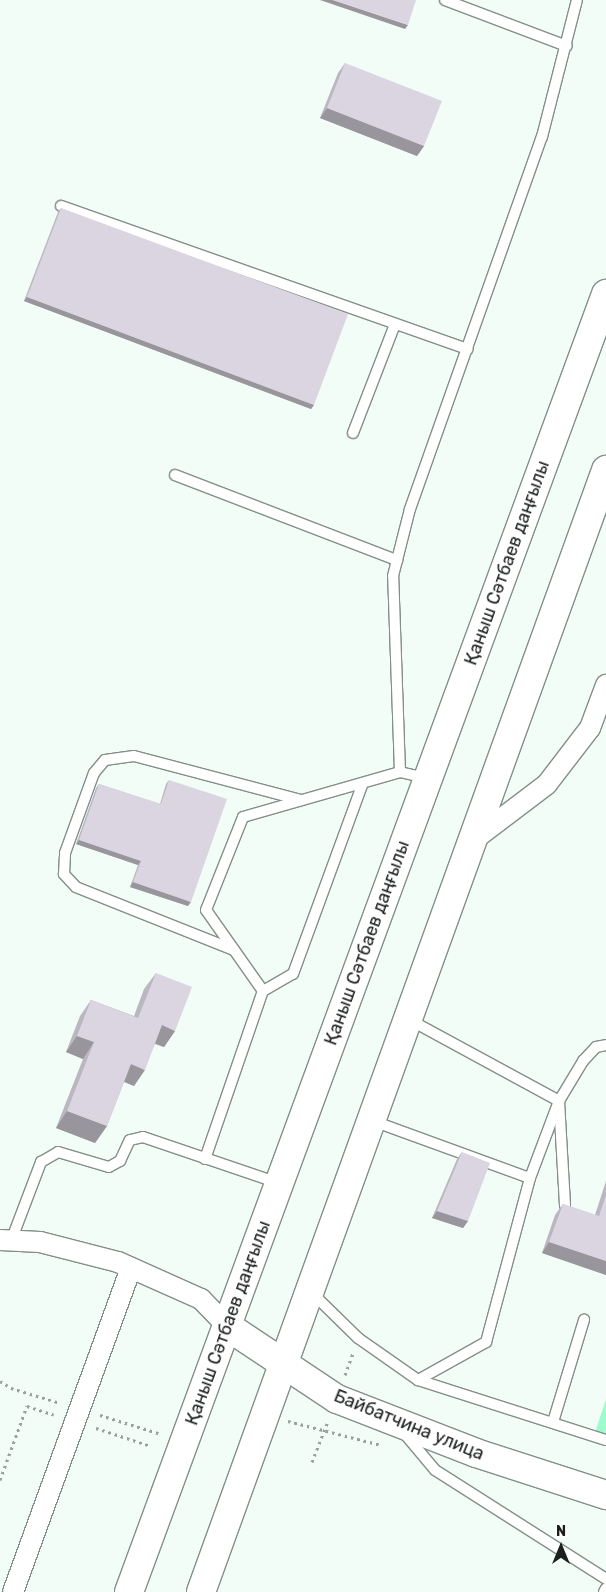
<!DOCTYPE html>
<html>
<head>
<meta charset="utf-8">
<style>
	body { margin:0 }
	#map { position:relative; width:606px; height:1592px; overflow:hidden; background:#f1fdf6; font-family:Rubik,sans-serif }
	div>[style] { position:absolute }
	.green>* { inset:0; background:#9dfccc }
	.path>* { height:3px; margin-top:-1.5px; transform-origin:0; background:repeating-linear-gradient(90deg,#98a19c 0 2.5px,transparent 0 6.5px) }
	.roads { filter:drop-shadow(1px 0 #848f89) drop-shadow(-1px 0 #848f89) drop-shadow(0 1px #848f89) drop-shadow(0 -1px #848f89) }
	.lane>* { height:10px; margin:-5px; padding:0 5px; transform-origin:5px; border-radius:5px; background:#fff }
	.street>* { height:20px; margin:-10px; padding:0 10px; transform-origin:10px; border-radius:10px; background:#fff }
	.secondary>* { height:28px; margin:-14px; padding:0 14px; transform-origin:14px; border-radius:14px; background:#fff }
	.wall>* { inset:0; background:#bbb7c1 }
	.shaded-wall>* { inset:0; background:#99959d }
	.building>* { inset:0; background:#dad5e0 }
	span { translate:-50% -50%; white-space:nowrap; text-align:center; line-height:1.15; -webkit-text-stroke:5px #fff; paint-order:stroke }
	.street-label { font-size:18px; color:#1b1f1d }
	.north { position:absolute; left:536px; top:1522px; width:50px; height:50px; -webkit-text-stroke:4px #fff; paint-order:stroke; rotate:0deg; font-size:14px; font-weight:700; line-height:20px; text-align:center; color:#1b1f1d }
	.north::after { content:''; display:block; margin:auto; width:18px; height:22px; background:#1b1f1d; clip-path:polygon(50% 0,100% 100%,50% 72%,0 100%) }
</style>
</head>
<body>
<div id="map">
	<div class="green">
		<div style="clip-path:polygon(606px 1399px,606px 1443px,593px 1439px)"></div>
	</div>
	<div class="path">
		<div style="left:345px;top:1375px;width:23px;rotate:-70deg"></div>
		<div style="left:0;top:1381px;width:13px;rotate:32deg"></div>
		<div style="left:11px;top:1388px;width:51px;rotate:17deg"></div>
		<div style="left:100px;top:1415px;width:64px;rotate:17.3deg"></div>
		<div style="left:288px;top:1421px;width:96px;rotate:14.5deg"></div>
		<div style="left:96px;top:1428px;width:55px;rotate:18.1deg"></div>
		<div style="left:312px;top:1462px;width:44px;rotate:-68.7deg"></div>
		<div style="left:0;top:1480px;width:79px;rotate:-70deg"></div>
		<div style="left:27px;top:1406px;width:28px;rotate:18deg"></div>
	</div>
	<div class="roads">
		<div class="lane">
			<div style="left:445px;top:0;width:130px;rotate:20.7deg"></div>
			<div style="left:61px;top:206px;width:431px;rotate:19.4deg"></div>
			<div style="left:353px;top:433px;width:117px;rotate:-68.9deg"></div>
			<div style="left:175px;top:475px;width:238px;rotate:21deg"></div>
			<div style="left:400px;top:772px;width:196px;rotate:-92deg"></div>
			<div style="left:393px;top:576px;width:69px;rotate:-75.8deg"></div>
			<div style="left:410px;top:509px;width:395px;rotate:-70.5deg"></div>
			<div style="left:542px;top:137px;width:141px;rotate:-75.7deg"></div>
			<div style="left:234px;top:950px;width:170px;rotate:-158.3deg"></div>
			<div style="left:76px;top:887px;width:18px;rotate:-133deg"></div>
			<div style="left:64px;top:874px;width:21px;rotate:-87deg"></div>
			<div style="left:65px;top:853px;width:85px;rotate:-70.1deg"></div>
			<div style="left:94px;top:773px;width:17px;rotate:-50deg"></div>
			<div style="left:105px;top:760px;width:29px;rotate:-8deg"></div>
			<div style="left:134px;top:756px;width:173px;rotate:14.8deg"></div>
			<div style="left:263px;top:991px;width:34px;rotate:-30deg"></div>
			<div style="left:293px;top:974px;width:203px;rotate:-69.9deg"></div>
			<div style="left:410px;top:1020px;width:170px;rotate:28.5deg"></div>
			<div style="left:559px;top:1101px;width:105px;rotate:86.7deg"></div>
			<div style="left:373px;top:1121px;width:167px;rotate:20deg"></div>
			<div style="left:530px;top:1178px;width:170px;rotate:105deg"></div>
			<div style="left:486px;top:1342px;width:78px;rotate:150.8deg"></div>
			<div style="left:205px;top:1159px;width:178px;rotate:-71deg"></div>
			<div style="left:263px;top:991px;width:99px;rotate:-125.1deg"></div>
			<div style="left:206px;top:910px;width:100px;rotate:-68.3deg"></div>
			<div style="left:243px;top:817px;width:163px;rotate:-16deg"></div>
			<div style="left:400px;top:772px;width:27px;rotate:13deg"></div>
			<div style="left:530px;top:1178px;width:82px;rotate:-69.4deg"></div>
			<div style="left:559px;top:1101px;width:47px;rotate:-59deg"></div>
			<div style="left:583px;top:1061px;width:19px;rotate:-47deg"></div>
			<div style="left:596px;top:1047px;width:10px;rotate:-11deg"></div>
			<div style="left:11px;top:1241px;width:85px;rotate:-69.2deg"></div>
			<div style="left:41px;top:1162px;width:20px;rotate:-30deg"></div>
			<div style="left:58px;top:1152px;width:53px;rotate:16.4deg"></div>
			<div style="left:109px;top:1167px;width:13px;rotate:-29deg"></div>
			<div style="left:120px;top:1161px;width:23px;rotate:-65deg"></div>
			<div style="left:130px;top:1140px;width:13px;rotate:-13deg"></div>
			<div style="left:143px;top:1137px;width:143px;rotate:18.8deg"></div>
			<div style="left:311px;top:1292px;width:66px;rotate:44.4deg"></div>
			<div style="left:358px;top:1338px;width:73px;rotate:35deg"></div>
			<div style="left:418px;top:1380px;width:197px;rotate:17.7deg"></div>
			<div style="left:553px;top:1422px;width:107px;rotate:-73.1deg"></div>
			<div style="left:404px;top:1433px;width:48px;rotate:50deg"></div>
			<div style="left:435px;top:1470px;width:203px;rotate:32.5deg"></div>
			<div style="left:604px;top:1592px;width:4px;rotate:-63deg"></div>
		</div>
		<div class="street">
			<div style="left:472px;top:841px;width:94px;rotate:-37.2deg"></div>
			<div style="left:547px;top:784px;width:71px;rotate:-52.5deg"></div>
			<div style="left:590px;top:728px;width:46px;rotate:-69.6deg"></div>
			<div style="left:0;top:1240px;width:40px;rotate:2.9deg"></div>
			<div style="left:40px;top:1242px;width:81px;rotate:14.4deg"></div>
			<div style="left:118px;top:1262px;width:91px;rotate:24deg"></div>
			<div style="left:201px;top:1299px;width:37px;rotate:46deg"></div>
			<div style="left:13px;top:1592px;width:345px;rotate:-70deg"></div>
		</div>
		<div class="secondary">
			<div style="left:227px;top:1326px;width:132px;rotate:33.6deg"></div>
			<div style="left:337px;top:1399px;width:149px;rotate:21.2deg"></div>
			<div style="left:476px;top:1453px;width:137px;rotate:17.9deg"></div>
			<div style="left:129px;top:1592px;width:1383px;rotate:-69.82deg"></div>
			<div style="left:201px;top:1592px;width:1193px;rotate:-70.15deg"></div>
		</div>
	</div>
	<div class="wall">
		<div style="clip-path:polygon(345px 63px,424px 146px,417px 156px,320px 118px,338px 73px)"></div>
		<div style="clip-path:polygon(61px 208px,314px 405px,311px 409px,24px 301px,58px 212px)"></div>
		<div style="clip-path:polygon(169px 780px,188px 906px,130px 887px,138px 865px,76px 844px,96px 788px,99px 784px,160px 804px,166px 784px)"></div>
		<div style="clip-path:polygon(156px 973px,175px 1031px,164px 1047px,155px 1044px,134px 1086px,124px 1082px,107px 1126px,95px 1143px,56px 1128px,83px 1059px,66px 1052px,80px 1016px,91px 1000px,134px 1016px,144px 989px)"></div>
		<div style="clip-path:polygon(462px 1152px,468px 1221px,463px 1228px,432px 1218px,457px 1159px)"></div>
		<div style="clip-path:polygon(606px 1181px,606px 1275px,542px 1253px,555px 1215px,563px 1204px,595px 1215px)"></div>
	</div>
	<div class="shaded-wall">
		<div style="clip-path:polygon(320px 0,333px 0,408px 25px,405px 29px)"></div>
		<div style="clip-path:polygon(327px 108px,424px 146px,417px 156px,320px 118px)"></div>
		<div style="clip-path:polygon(27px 297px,314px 405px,311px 409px,24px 301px)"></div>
		<div style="clip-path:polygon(79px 840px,141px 861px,138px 865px,76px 844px)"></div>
		<div style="clip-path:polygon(133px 882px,191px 902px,188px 906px,130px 887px)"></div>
		<div style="clip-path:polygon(162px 1025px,175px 1031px,164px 1047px,151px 1042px)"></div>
		<div style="clip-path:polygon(77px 1036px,94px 1042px,83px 1059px,66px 1052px)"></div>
		<div style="clip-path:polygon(131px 1064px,145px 1070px,134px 1086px,120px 1080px)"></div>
		<div style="clip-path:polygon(67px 1111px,107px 1126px,95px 1143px,56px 1128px)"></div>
		<div style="clip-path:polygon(437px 1211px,468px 1221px,463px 1228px,432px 1218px)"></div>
		<div style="clip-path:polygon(549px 1242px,606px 1261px,606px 1275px,542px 1253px)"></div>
	</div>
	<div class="building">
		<div style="clip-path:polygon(333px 0,416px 0,408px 25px)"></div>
		<div style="clip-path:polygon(345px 63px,442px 101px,424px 146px,327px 108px)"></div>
		<div style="clip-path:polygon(61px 208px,348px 314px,314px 405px,27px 297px)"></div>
		<div style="clip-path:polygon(169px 780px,227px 799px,191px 902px,133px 882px,141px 861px,79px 840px,99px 784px,161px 804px)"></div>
		<div style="clip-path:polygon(156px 973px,192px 987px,175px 1031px,162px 1025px,145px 1070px,131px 1064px,107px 1126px,67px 1111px,94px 1042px,77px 1036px,91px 1000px,138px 1018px)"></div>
		<div style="clip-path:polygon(462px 1152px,490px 1163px,468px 1221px,437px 1211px)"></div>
		<div style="clip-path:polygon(606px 1195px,606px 1261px,549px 1242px,563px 1204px,599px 1216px)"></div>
	</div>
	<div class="street-label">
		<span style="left:507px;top:563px;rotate:-70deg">Қаныш Сәтбаев даңғылы</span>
		<span style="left:367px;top:943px;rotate:-70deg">Қаныш Сәтбаев даңғылы</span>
		<span style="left:228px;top:1323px;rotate:-70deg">Қаныш Сәтбаев даңғылы</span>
		<span style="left:409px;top:1425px;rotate:22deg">Байбатчина улица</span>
	</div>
	<div class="north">N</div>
</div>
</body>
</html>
